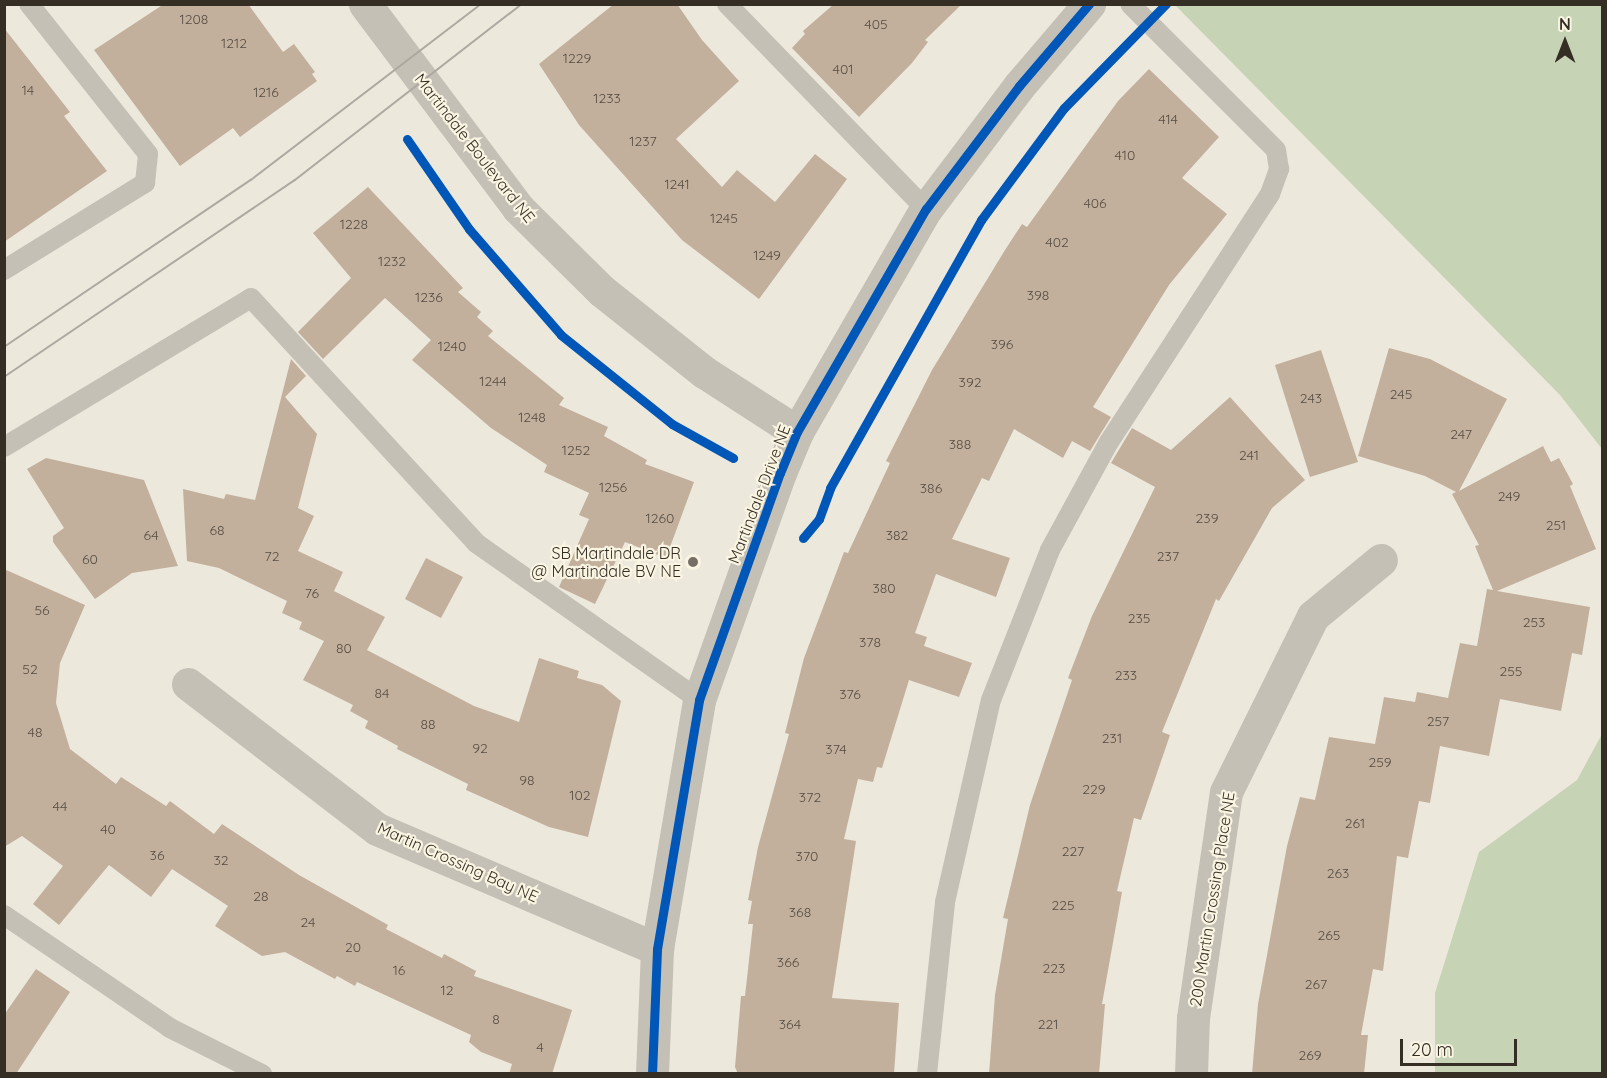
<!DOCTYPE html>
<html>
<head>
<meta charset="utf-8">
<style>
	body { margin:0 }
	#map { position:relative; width:1607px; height:1078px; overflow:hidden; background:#ede8dc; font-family:Quicksand,sans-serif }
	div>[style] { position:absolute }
	.green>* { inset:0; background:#c7d3b5 }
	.building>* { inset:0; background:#c2b09d }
	.service>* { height:20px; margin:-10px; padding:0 10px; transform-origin:10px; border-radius:10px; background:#c4c0b6 }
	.minor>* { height:33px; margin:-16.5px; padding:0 16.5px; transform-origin:16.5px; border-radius:16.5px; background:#c4c0b6 }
	.tertiary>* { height:33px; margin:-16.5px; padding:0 16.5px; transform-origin:16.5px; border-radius:16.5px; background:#c4c0b6 }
	.tram>* { height:1.5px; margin:-0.75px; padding:0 0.75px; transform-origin:0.75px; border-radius:0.75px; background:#ada8a0 }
	.cycleway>* { height:9px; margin:-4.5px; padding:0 4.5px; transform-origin:4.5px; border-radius:4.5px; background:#0057b8 }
	.dots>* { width:16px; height:16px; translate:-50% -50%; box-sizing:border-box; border:3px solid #faf5e2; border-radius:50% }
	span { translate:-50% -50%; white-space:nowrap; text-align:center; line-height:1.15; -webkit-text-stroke:4.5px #faf5e2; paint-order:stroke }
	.number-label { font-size:14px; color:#584e43 }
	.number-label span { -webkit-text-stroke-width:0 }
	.street-label { font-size:16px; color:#352e25 }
	.poi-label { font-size:16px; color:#352e25 }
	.right { translate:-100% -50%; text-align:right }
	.frame { position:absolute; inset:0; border:6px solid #352e25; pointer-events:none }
	.north { position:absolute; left:1535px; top:12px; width:60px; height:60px; -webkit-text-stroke:4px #faf5e2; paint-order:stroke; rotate:0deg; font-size:16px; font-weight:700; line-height:24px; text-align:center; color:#352e25 }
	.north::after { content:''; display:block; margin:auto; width:21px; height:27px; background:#352e25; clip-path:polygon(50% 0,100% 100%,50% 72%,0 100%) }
	.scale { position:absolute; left:1400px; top:1039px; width:117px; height:27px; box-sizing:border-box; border:3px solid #352e25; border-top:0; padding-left:8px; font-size:18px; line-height:21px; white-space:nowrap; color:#352e25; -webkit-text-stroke:4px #faf5e2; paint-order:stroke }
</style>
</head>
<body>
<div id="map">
	<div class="green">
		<div style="clip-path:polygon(1175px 5px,1602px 5px,1602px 449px,1560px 395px)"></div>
		<div style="clip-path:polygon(1602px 734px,1602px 1073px,1435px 1073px,1435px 993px,1479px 852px,1577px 780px)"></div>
	</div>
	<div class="building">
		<div style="clip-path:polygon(164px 4px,248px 4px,283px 52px,294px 44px,315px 72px,312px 74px,317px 81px,240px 137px,233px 128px,180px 166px,94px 50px)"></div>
		<div style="clip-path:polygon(614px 4px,677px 4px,702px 40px,739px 81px,676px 139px,722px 187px,737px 170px,775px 202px,815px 154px,847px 179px,759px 299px,682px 240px,579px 125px,539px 64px)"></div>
		<div style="clip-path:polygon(834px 4px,962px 4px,925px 40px,928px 42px,912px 63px,859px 117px,792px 48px,805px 34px,803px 31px)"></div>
		<div style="clip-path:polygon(4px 28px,70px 112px,64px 116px,107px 171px,4px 242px)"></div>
		<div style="clip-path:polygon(1149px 69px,1219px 137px,1182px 178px,1227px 214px,1169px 285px,1093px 407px,1111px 417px,1090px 451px,1072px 441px,1063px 458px,1014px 429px,989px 481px,982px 478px,952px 539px,1010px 558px,996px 597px,936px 574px,915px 633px,927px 637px,924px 646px,972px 663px,959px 697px,909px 680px,882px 768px,877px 767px,873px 782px,858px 779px,844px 839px,856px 841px,832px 998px,899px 1003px,894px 1074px,738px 1074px,735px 1067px,741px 996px,745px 996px,753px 924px,748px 924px,752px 901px,748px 900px,758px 847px,789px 734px,785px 733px,804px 658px,844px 552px,848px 553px,890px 463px,886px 461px,932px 370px,1005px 250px,1022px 224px,1027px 227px,1118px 101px)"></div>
		<div style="clip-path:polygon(368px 187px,463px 288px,458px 292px,481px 312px,477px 317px,493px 331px,488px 336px,564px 398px,559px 405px,608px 427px,604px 436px,647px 460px,645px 464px,694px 482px,666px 558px,625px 542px,595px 604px,559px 587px,589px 519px,579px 515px,589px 493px,544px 472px,547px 465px,491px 428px,412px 360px,431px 340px,385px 298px,323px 359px,298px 332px,351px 278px,313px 233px)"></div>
		<div style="clip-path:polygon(1389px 348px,1430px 359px,1507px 399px,1459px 491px,1543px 446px,1551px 462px,1559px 458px,1573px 484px,1570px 486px,1596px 549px,1497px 591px,1590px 607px,1582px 655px,1572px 653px,1561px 711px,1500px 699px,1489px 756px,1440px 746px,1430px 803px,1419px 801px,1408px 858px,1397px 856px,1383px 971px,1373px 969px,1361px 1035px,1368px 1035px,1364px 1074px,1252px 1074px,1258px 1004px,1287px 846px,1300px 797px,1315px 800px,1329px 737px,1375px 744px,1384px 697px,1415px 702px,1417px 692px,1448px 698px,1460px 643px,1477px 646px,1487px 589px,1493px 590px,1475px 546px,1479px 545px,1452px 494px,1456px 492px,1425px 476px,1358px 456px)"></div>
		<div style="clip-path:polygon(1321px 350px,1358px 462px,1310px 477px,1275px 365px)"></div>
		<div style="clip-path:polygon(291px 359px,306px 376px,285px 397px,317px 434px,298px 508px,314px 516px,298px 551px,343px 572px,334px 591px,385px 617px,367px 650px,474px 706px,519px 722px,539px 658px,579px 671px,577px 678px,602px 685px,621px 701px,588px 837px,549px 827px,466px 790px,468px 784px,397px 749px,398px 746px,365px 728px,368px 721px,350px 711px,353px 705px,303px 680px,324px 641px,299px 629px,302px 622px,282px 613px,287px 601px,219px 568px,187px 561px,183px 489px,224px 499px,226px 494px,255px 500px)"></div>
		<div style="clip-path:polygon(1230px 397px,1305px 480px,1272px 508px,1219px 601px,1216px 599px,1162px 732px,1170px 735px,1141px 820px,1134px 818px,1117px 891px,1122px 892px,1102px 1004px,1105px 1004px,1099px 1074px,989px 1074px,995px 995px,1008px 919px,1003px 918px,1030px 805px,1072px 680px,1068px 678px,1092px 616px,1155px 487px,1111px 463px,1132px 428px,1171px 450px)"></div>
		<div style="clip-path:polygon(46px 458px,144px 480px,178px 566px,132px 573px,95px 599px,53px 542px,53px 536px,64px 528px,27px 469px)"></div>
		<div style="clip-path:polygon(426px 558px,463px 577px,441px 618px,405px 599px)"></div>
		<div style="clip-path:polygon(4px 569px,85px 605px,60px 663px,56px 703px,70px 749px,116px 784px,121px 777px,166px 806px,170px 801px,214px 834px,222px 824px,299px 875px,388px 925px,386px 929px,442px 958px,444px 954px,476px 971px,474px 976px,572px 1010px,552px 1074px,509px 1074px,512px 1064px,481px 1052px,469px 1042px,471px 1035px,357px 982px,355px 986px,337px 976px,335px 979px,285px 952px,262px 956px,215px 926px,228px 906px,172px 869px,151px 897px,109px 865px,59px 925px,33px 904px,63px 866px,22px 836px,4px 847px)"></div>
		<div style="clip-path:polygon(36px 969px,70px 992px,16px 1074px,4px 1074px,4px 1015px)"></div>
	</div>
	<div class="service">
		<div style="left:727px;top:4px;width:286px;rotate:45.9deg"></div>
		<div style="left:4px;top:270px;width:166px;rotate:-31.7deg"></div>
		<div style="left:145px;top:183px;width:29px;rotate:-84deg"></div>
		<div style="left:148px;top:154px;width:191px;rotate:-128.4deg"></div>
		<div style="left:4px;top:447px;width:288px;rotate:-31.1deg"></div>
		<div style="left:251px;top:298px;width:333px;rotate:47.4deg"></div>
		<div style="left:476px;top:543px;width:273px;rotate:35.1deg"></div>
		<div style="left:4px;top:915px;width:201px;rotate:34.2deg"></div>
		<div style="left:170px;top:1028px;width:103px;rotate:26.6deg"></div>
		<div style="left:927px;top:1074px;width:173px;rotate:-84deg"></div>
		<div style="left:945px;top:902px;width:207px;rotate:-77.2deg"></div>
		<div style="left:991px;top:700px;width:161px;rotate:-68.5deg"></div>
		<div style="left:1050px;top:550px;width:123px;rotate:-61.4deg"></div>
		<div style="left:1109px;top:442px;width:296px;rotate:-57deg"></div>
		<div style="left:1270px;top:194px;width:27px;rotate:-70deg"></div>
		<div style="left:1279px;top:169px;width:19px;rotate:-99deg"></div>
		<div style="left:1276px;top:150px;width:206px;rotate:-135deg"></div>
	</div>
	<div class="minor">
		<div style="left:188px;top:684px;width:238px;rotate:37.5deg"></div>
		<div style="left:377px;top:829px;width:305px;rotate:23.2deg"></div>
		<div style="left:1191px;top:1074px;width:56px;rotate:-88deg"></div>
		<div style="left:1193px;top:1018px;width:228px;rotate:-81.7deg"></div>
		<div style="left:1226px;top:792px;width:196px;rotate:-63.7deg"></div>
		<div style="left:1313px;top:616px;width:88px;rotate:-39.5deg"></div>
	</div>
	<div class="tertiary">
		<div style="left:365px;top:4px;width:255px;rotate:53.1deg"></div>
		<div style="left:518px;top:208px;width:118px;rotate:44.7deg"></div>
		<div style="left:602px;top:291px;width:130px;rotate:38.5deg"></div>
		<div style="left:704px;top:372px;width:111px;rotate:32.8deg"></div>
		<div style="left:652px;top:1074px;width:125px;rotate:-87.7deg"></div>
		<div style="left:657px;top:949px;width:253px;rotate:-80.4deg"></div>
		<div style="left:699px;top:700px;width:241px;rotate:-70.4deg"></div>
		<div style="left:780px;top:473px;width:44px;rotate:-67.5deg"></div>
		<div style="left:797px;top:432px;width:258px;rotate:-60deg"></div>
		<div style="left:926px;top:209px;width:154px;rotate:-52.9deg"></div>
		<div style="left:1019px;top:86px;width:108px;rotate:-49.5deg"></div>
	</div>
	<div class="tram">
		<div style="left:4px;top:347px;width:298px;rotate:-34.1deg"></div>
		<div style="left:251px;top:180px;width:290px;rotate:-37.4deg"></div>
		<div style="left:4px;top:377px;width:351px;rotate:-34.1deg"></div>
		<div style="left:295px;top:180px;width:287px;rotate:-37.8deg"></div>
	</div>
	<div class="cycleway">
		<div style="left:407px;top:139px;width:109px;rotate:55.4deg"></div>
		<div style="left:469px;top:229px;width:140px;rotate:49deg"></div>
		<div style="left:561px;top:335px;width:142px;rotate:38.7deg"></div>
		<div style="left:672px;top:424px;width:70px;rotate:29.1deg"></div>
		<div style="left:803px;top:538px;width:25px;rotate:-50deg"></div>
		<div style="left:819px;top:519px;width:33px;rotate:-70deg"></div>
		<div style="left:830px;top:488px;width:308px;rotate:-60.6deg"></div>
		<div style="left:981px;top:220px;width:139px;rotate:-53.5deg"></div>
		<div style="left:1064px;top:108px;width:146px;rotate:-45.6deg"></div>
		<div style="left:652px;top:1074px;width:125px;rotate:-87.7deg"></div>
		<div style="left:657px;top:949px;width:253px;rotate:-80.4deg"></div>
		<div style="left:699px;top:700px;width:241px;rotate:-70.4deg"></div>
		<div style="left:780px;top:473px;width:44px;rotate:-67.5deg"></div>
		<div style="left:797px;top:432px;width:258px;rotate:-60deg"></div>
		<div style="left:926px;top:209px;width:154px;rotate:-52.9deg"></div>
		<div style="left:1019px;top:86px;width:108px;rotate:-49.5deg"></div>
	</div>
	<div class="dots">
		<div style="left:693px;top:562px;background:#756f65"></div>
	</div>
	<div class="number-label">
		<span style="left:194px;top:19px">1208</span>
		<span style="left:876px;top:24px">405</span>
		<span style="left:234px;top:43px">1212</span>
		<span style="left:577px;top:58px">1229</span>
		<span style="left:843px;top:69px">401</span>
		<span style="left:28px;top:90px">14</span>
		<span style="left:266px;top:92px">1216</span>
		<span style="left:607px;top:98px">1233</span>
		<span style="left:1168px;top:119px">414</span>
		<span style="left:643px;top:141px">1237</span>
		<span style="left:1125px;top:155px">410</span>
		<span style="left:677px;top:184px">1241</span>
		<span style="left:1095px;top:203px">406</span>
		<span style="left:724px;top:218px">1245</span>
		<span style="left:354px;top:224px">1228</span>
		<span style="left:1057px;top:242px">402</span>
		<span style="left:767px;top:255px">1249</span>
		<span style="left:392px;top:261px">1232</span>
		<span style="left:1038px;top:295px">398</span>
		<span style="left:429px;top:297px">1236</span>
		<span style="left:1002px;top:344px">396</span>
		<span style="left:452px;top:346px">1240</span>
		<span style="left:493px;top:381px">1244</span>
		<span style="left:970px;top:382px">392</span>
		<span style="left:1401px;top:394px">245</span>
		<span style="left:1311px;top:398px">243</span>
		<span style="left:532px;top:417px">1248</span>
		<span style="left:1461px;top:434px">247</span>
		<span style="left:960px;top:444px">388</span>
		<span style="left:576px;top:450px">1252</span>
		<span style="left:1249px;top:455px">241</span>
		<span style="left:613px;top:487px">1256</span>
		<span style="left:931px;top:488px">386</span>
		<span style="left:1509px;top:496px">249</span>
		<span style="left:660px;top:518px">1260</span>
		<span style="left:1207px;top:518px">239</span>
		<span style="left:1556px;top:525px">251</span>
		<span style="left:217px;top:530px">68</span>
		<span style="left:151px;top:535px">64</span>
		<span style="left:897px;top:535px">382</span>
		<span style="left:272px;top:556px">72</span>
		<span style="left:1168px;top:556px">237</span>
		<span style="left:90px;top:559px">60</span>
		<span style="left:884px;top:588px">380</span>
		<span style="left:312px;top:593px">76</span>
		<span style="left:42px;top:610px">56</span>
		<span style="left:1139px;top:618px">235</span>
		<span style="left:1534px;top:622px">253</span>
		<span style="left:870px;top:642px">378</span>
		<span style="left:344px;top:648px">80</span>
		<span style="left:30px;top:669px">52</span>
		<span style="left:1511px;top:671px">255</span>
		<span style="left:1126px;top:675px">233</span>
		<span style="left:382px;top:693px">84</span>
		<span style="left:850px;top:694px">376</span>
		<span style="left:1438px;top:721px">257</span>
		<span style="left:428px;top:724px">88</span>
		<span style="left:35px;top:732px">48</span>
		<span style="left:1112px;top:738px">231</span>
		<span style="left:480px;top:748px">92</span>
		<span style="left:836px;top:749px">374</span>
		<span style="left:1380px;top:762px">259</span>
		<span style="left:527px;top:780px">98</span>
		<span style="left:1094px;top:789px">229</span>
		<span style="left:580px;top:795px">102</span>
		<span style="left:810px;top:797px">372</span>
		<span style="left:60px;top:806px">44</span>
		<span style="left:1355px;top:823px">261</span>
		<span style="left:108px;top:829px">40</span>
		<span style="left:1073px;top:851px">227</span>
		<span style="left:157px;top:855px">36</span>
		<span style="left:807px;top:856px">370</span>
		<span style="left:221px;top:860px">32</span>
		<span style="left:1338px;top:873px">263</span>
		<span style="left:261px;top:896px">28</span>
		<span style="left:1063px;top:905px">225</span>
		<span style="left:800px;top:912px">368</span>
		<span style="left:308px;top:922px">24</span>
		<span style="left:1329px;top:935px">265</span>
		<span style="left:353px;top:947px">20</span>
		<span style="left:788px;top:962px">366</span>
		<span style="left:1054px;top:968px">223</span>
		<span style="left:399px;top:970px">16</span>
		<span style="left:1316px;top:984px">267</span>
		<span style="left:447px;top:990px">12</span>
		<span style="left:496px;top:1019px">8</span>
		<span style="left:790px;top:1024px">364</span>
		<span style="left:1048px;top:1024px">221</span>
		<span style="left:540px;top:1047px">4</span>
		<span style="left:1310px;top:1055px">269</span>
	</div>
	<div class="street-label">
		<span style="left:475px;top:148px;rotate:52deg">Martindale Boulevard NE</span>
		<span style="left:759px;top:494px;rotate:-69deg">Martindale Drive NE</span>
		<span style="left:458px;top:862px;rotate:24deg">Martin Crossing Bay NE</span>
		<span style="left:1212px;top:899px;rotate:-81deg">200 Martin Crossing Place NE</span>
	</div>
	<div class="poi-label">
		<span class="right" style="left:681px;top:562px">SB Martindale DR<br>@ Martindale BV NE</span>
	</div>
	<div class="frame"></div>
	<div class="north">N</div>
	<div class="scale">20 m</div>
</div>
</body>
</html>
